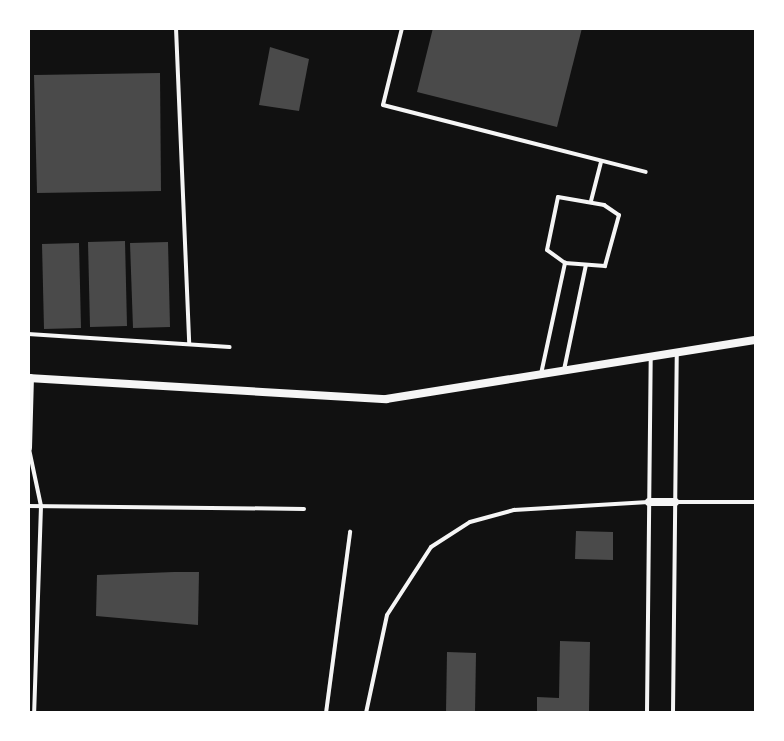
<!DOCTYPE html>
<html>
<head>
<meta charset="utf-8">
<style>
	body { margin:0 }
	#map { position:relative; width:784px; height:741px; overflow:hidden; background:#111; font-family:Helvetica,sans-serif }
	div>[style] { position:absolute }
	.building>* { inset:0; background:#4a4a4a }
	.service>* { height:4px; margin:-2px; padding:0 2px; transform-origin:2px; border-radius:2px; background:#f5f5f5 }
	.minor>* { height:8px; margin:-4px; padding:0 4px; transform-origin:4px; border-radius:4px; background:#f5f5f5 }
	span { translate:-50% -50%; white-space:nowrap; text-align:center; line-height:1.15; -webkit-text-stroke:6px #fff; paint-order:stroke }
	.frame { position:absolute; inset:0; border:30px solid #fff; pointer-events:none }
</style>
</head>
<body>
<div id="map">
	<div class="building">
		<div style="clip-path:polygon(433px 28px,582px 28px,557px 127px,417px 92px)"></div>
		<div style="clip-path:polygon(270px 47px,309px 59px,299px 111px,259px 105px)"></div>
		<div style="clip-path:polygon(160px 73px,161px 191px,37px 193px,34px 75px)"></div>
		<div style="clip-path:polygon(125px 241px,127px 326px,90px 327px,88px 242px)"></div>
		<div style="clip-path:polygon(168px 242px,170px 327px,133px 328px,130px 243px)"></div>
		<div style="clip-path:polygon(79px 243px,81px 328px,44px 329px,42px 244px)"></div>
		<div style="clip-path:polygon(576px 531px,613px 532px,613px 560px,575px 559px)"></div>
		<div style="clip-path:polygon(174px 572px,199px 572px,198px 625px,96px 616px,97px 575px)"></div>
		<div style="clip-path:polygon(560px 641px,590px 642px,589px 713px,537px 713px,537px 697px,559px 698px)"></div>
		<div style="clip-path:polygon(447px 652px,476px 653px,475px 713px,446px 713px)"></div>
	</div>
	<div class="service">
		<div style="left:176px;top:28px;width:316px;rotate:87.6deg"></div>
		<div style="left:402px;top:28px;width:79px;rotate:103.9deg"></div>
		<div style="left:383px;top:105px;width:271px;rotate:14.3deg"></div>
		<div style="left:558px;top:197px;width:47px;rotate:9.9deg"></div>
		<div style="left:604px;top:205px;width:18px;rotate:34deg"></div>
		<div style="left:619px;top:215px;width:53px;rotate:105.4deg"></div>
		<div style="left:605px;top:266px;width:40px;rotate:-175.7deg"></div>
		<div style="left:565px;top:263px;width:22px;rotate:-144deg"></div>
		<div style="left:547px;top:250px;width:54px;rotate:-78.3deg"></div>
		<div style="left:591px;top:201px;width:40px;rotate:-75.6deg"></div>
		<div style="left:28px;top:334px;width:202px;rotate:3.7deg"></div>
		<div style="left:564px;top:370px;width:107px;rotate:-78.2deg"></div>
		<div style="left:541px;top:374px;width:114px;rotate:-77.8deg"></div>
		<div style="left:29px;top:449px;width:58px;rotate:78.1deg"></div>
		<div style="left:41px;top:506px;width:207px;rotate:91.9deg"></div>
		<div style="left:677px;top:502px;width:79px"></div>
		<div style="left:28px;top:506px;width:276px;rotate:0.6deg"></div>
		<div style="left:326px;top:713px;width:183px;rotate:-82.4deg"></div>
		<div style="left:366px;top:713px;width:100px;rotate:-77.9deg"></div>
		<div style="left:387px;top:615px;width:81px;rotate:-57.1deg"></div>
		<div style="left:431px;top:547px;width:46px;rotate:-32.7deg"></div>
		<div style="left:470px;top:522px;width:46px;rotate:-15.3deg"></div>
		<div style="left:514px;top:510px;width:135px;rotate:-3.4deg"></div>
		<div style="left:647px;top:713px;width:356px;rotate:-89.4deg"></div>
		<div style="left:673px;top:713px;width:360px;rotate:-89.4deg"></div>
	</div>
	<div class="minor">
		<div style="left:28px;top:378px;width:359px;rotate:3.4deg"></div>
		<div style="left:386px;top:399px;width:375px;rotate:-9.1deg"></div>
		<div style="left:28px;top:448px;width:70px;rotate:-88.4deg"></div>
		<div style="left:649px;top:502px;width:26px"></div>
	</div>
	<div class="frame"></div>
</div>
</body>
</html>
